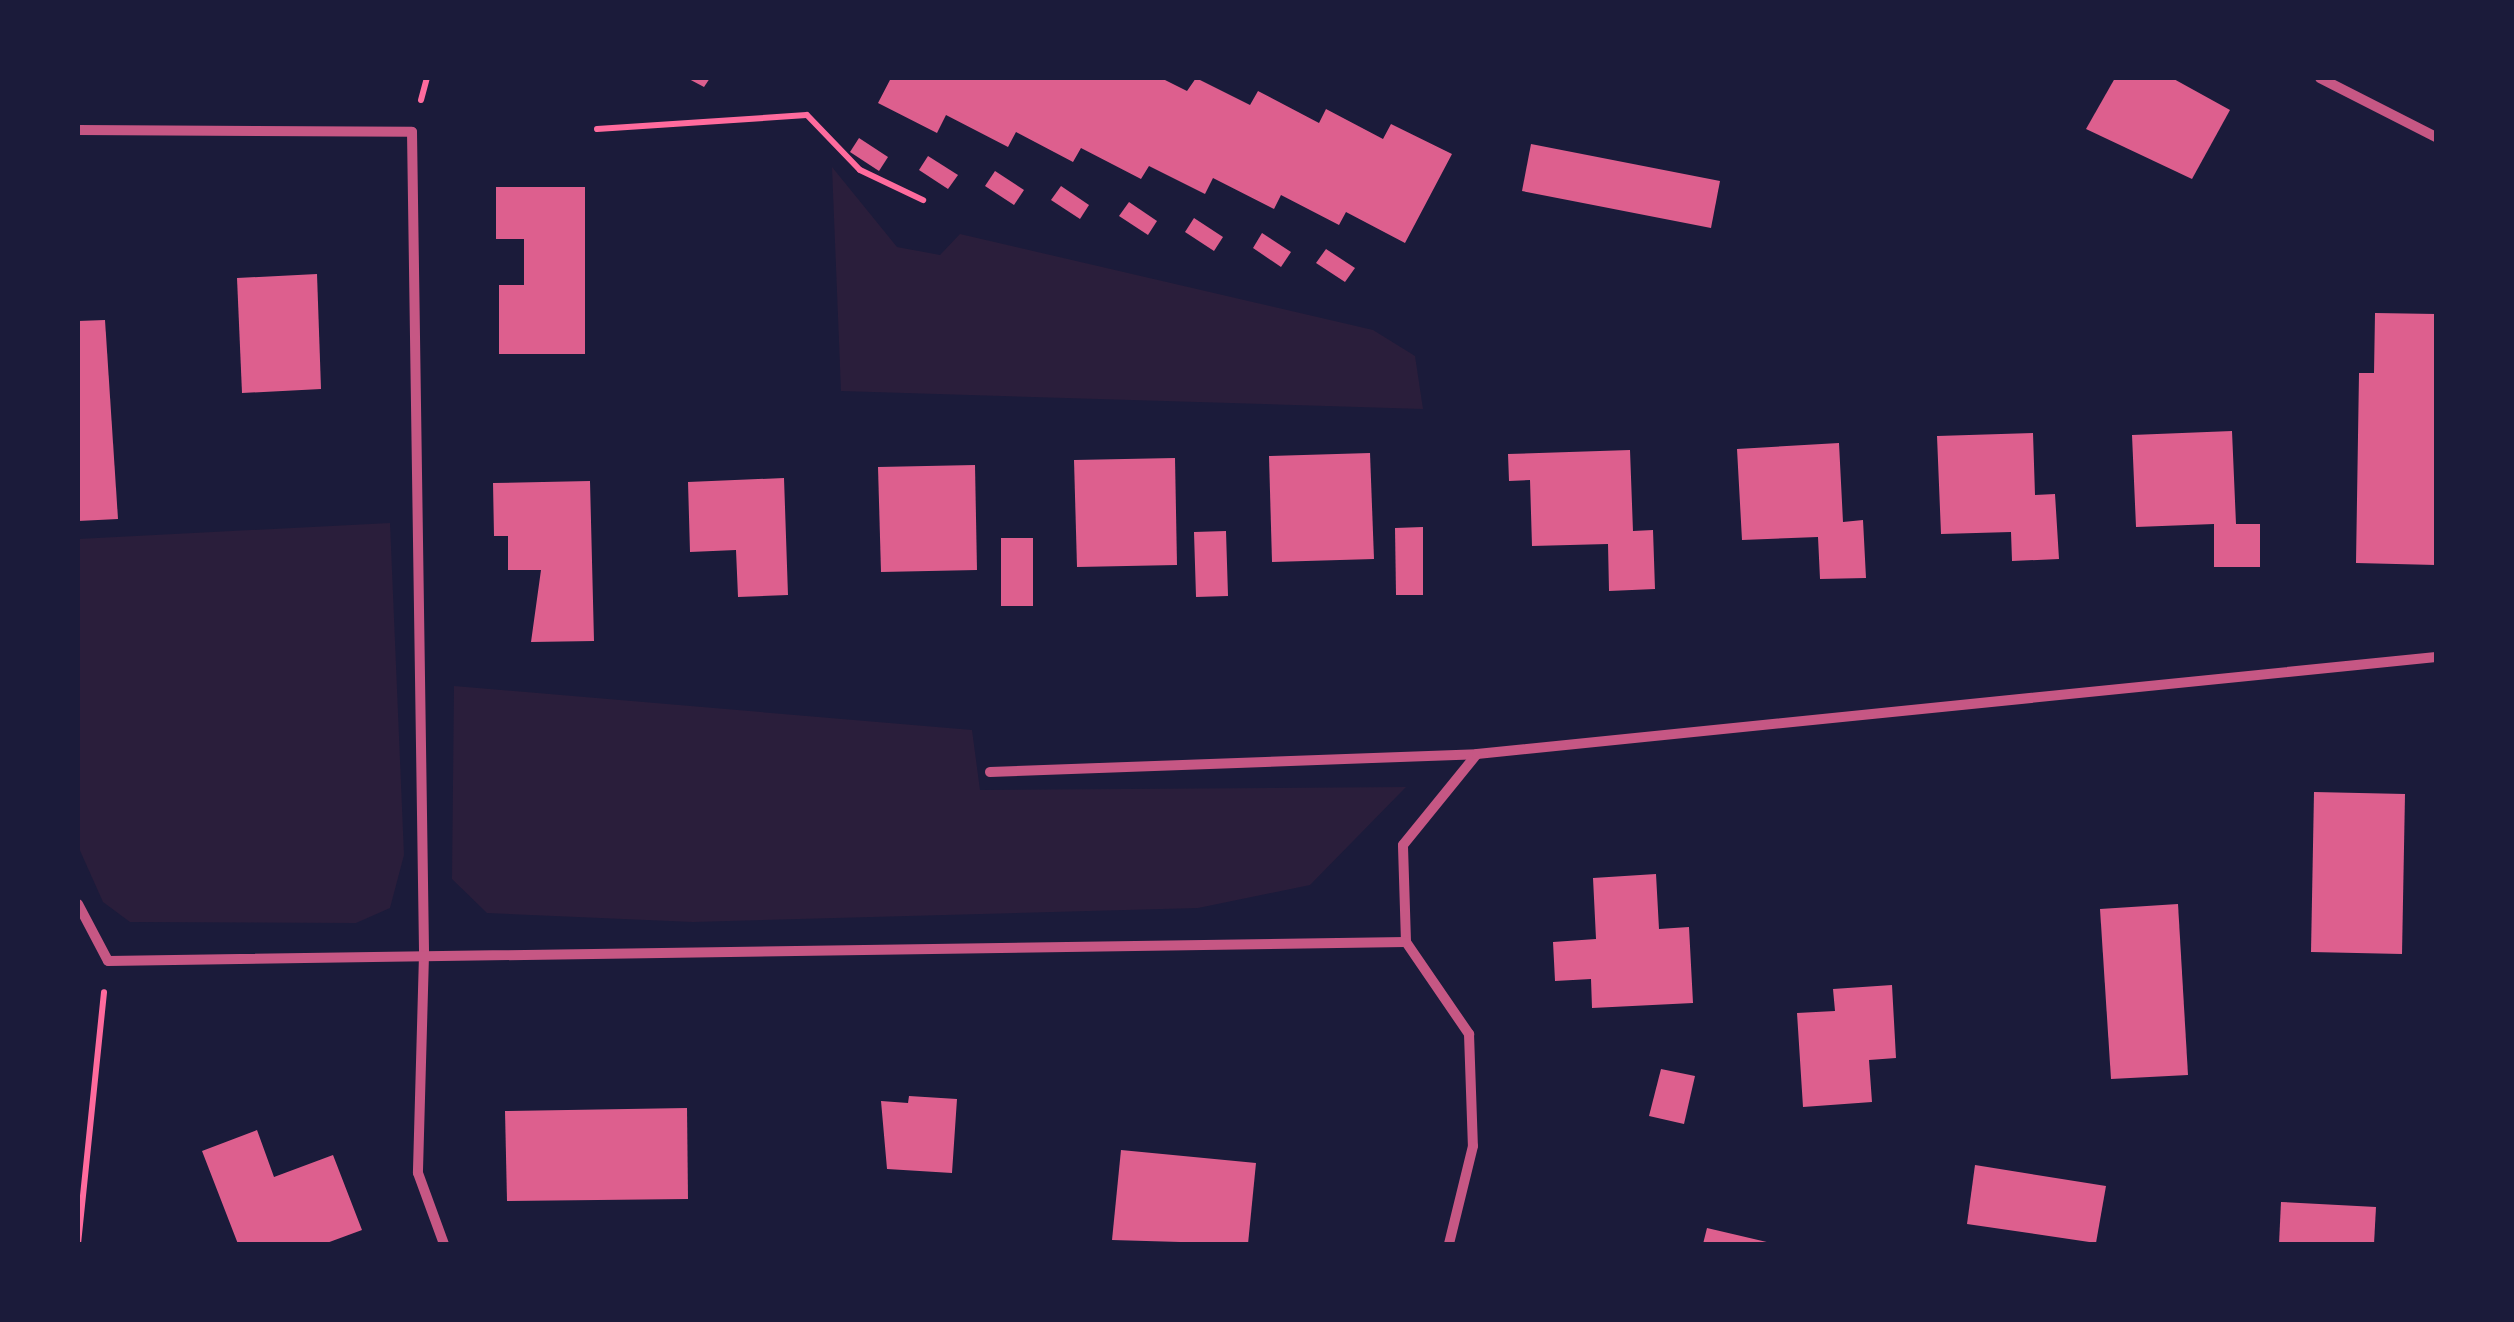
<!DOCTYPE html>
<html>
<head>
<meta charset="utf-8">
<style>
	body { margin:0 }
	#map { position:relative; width:2514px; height:1322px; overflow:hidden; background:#1b1b3a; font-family:"Public Sans",sans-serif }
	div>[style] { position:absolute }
	.green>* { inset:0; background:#2a1e3b }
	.building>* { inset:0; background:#dd5f8e }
	.path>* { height:6px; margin:-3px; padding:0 3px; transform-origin:3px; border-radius:3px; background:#ff6b9d }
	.minor>* { height:10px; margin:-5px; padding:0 5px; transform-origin:5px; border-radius:5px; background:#c65784 }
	span { translate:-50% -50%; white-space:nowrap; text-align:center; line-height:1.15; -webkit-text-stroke:9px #1b1b3a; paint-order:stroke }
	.frame { position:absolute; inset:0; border:80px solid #1b1b3a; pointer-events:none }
</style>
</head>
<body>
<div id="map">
	<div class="green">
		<div style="clip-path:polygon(832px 167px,897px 247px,940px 255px,960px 234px,1373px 330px,1415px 356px,1423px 409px,841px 391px)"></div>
		<div style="clip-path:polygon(390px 523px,404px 855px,390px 908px,356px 923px,130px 922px,103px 902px,78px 846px,78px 539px)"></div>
		<div style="clip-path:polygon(454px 686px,972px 730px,980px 790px,1406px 787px,1310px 885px,1198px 908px,693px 922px,487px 913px,452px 879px)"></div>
	</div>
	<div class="building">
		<div style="clip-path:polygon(687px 78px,710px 78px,704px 87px)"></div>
		<div style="clip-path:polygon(891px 78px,1161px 78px,1187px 91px,1196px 78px,1250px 105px,1258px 91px,1319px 123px,1326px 109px,1383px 139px,1391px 124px,1452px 154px,1405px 243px,1346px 212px,1339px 225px,1281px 195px,1274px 209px,1213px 178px,1205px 194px,1149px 166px,1141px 179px,1081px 148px,1073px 162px,1016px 132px,1008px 147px,946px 115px,937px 133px,878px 103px)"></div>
		<div style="clip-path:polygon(2115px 78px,2172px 78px,2230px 110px,2192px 179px,2086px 129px)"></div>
		<div style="clip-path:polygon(859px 138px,888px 157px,879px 171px,850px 152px)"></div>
		<div style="clip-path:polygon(1531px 144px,1720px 181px,1711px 228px,1522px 191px)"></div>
		<div style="clip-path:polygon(928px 156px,958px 175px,948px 189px,919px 170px)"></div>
		<div style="clip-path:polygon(995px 171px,1024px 190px,1014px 205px,985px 186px)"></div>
		<div style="clip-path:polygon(1061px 186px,1089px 205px,1080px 219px,1051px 200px)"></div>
		<div style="clip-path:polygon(496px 187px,585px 187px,585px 354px,499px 354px,499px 285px,524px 285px,524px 239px,496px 239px)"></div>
		<div style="clip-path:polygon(1129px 202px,1157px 221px,1148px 235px,1119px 216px)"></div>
		<div style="clip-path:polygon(1194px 218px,1223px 237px,1214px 251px,1185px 232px)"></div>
		<div style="clip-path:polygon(1262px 233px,1291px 252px,1281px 267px,1253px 248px)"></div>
		<div style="clip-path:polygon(1326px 249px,1355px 268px,1345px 282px,1316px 263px)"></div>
		<div style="clip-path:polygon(317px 274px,321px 389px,242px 393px,237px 278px)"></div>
		<div style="clip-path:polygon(2375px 313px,2436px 314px,2436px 565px,2356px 563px,2359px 373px,2374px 373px)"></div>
		<div style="clip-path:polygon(105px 320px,118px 519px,78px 521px,78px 321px)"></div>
		<div style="clip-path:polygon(2232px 431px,2236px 524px,2260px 524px,2260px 567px,2214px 567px,2214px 524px,2136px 527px,2132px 435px)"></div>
		<div style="clip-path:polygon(2033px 433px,2035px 495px,2055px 494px,2059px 559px,2012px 561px,2011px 532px,1941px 534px,1937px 436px)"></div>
		<div style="clip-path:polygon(1839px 443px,1843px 522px,1863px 520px,1866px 578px,1820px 579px,1818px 537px,1742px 540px,1737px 449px)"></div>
		<div style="clip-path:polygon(1630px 450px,1633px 531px,1653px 530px,1655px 589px,1609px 591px,1608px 544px,1532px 546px,1530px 480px,1509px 481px,1508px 454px)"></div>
		<div style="clip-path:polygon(1370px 453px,1374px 559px,1272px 562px,1269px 456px)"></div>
		<div style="clip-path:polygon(1175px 458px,1177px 565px,1077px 567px,1074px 460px)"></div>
		<div style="clip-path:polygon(975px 465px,977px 570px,881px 572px,878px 467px)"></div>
		<div style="clip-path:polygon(784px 478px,788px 595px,738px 597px,736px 550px,690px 552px,688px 482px)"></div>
		<div style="clip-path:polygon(590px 481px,594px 641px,531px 642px,541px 570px,508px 570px,508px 536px,494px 536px,493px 483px)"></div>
		<div style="clip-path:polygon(1423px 527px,1423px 595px,1396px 595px,1395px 528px)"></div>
		<div style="clip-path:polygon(1226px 531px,1228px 596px,1196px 597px,1194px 532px)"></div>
		<div style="clip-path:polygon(1001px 538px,1033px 538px,1033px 606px,1001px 606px)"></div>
		<div style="clip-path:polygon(2314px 792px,2405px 794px,2402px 954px,2311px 952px)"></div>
		<div style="clip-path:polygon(1656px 874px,1659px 929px,1689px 927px,1693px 1003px,1592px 1008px,1591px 979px,1555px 981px,1553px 942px,1596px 939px,1593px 878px)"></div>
		<div style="clip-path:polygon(2178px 904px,2188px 1075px,2111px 1079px,2100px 909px)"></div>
		<div style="clip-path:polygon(1892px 985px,1896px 1058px,1869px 1060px,1872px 1102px,1803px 1107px,1797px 1013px,1835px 1011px,1833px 989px)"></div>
		<div style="clip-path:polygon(1661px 1069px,1695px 1076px,1684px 1124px,1649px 1116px)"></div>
		<div style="clip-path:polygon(909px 1096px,957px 1099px,952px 1173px,887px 1169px,881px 1101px,908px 1103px)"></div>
		<div style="clip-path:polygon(687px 1108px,688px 1199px,507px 1201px,505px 1111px)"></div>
		<div style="clip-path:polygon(257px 1130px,274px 1177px,333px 1155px,362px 1230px,324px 1244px,238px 1244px,202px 1151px)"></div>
		<div style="clip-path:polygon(1121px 1150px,1256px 1163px,1248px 1244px,1112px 1240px)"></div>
		<div style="clip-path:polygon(1975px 1165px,2106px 1186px,2096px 1243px,1967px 1224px)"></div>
		<div style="clip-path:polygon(2281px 1202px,2376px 1207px,2374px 1244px,2279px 1244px)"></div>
		<div style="clip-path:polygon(1707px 1228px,1771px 1243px,1770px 1244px,1703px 1244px)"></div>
	</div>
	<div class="path">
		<div style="left:421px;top:100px;width:23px;rotate:-75deg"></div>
		<div style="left:597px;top:129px;width:210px;rotate:-3.8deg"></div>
		<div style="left:807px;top:115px;width:76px;rotate:46.1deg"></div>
		<div style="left:860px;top:170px;width:70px;rotate:25.5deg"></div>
		<div style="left:78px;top:1244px;width:253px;rotate:-84.1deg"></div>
	</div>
	<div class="minor">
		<div style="left:2320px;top:78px;width:130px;rotate:27deg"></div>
		<div style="left:78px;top:130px;width:334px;rotate:0.3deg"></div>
		<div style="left:412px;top:132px;width:823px;rotate:89.16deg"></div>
		<div style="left:424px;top:955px;width:218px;rotate:91.6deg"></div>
		<div style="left:418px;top:1173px;width:76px;rotate:69.9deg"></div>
		<div style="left:990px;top:772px;width:487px;rotate:-2.1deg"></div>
		<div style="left:78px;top:904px;width:64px;rotate:62.2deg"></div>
		<div style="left:108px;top:961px;width:1298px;rotate:-0.84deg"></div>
		<div style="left:1406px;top:942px;width:97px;rotate:-91.8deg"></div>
		<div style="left:1403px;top:845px;width:117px;rotate:-50.9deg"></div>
		<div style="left:1477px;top:754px;width:964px;rotate:-5.78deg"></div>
		<div style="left:1406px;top:942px;width:112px;rotate:55.6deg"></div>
		<div style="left:1469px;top:1034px;width:112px;rotate:88deg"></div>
		<div style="left:1473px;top:1146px;width:101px;rotate:103.8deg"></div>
	</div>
	<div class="frame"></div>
</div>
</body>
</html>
